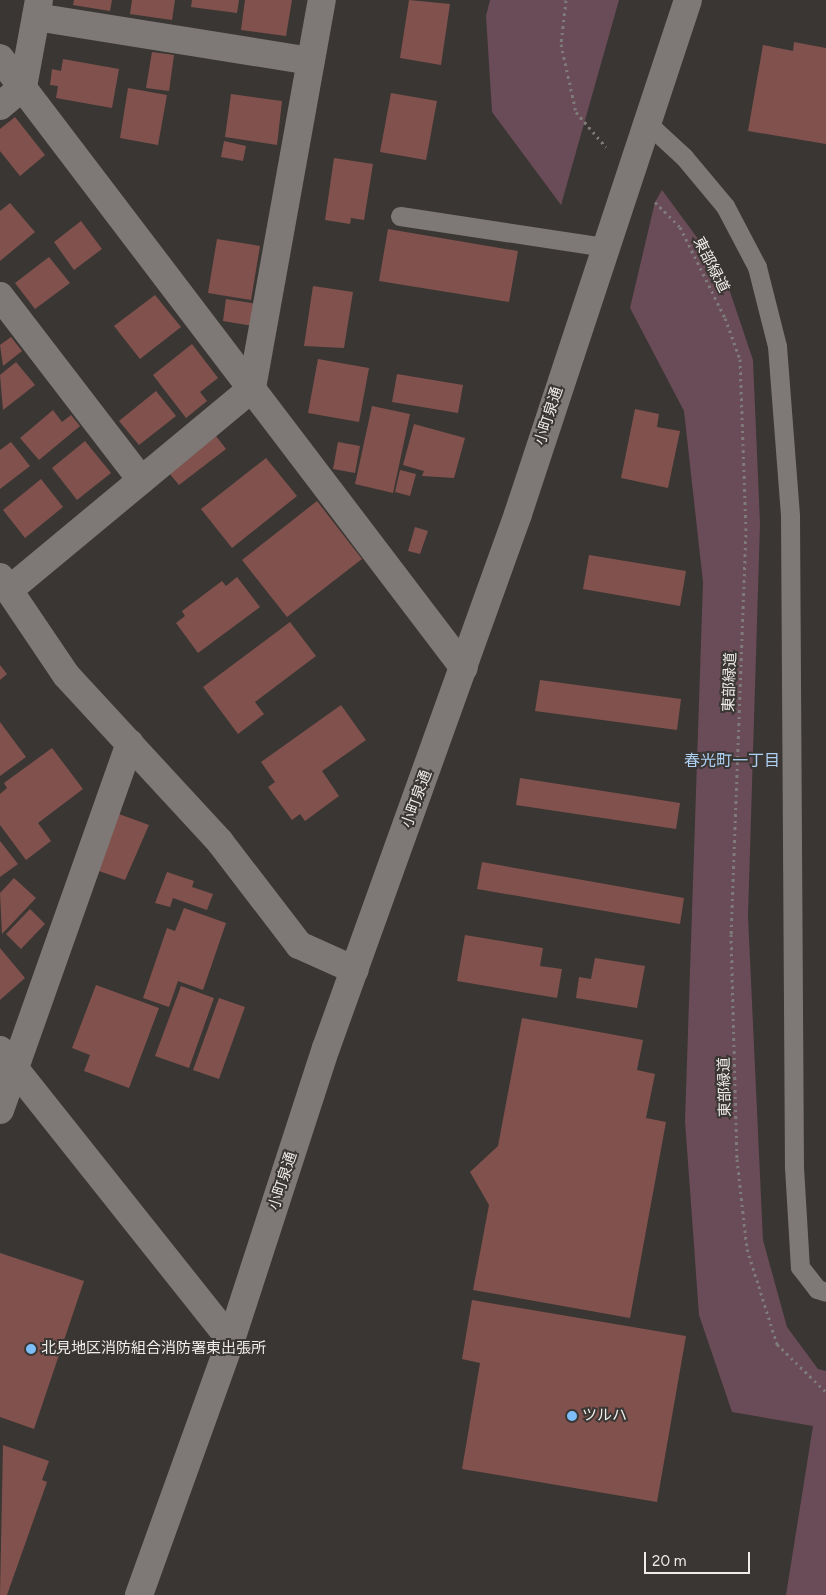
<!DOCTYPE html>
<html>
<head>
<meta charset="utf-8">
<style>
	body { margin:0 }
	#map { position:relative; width:826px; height:1595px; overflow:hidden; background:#3a3633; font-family:Figtree,"Noto Sans JP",sans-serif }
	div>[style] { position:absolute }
	.green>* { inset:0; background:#6a4b58 }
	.building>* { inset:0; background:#81524d }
	.path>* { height:3px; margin-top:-1.5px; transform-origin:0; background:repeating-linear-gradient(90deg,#7e7b79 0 2.5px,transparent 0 6.5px) }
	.lane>* { height:19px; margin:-9.5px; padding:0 9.5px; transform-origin:9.5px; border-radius:9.5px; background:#7e7976 }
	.street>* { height:28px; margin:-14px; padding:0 14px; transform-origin:14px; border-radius:14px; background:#7e7976 }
	.secondary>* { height:28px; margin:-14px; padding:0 14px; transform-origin:14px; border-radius:14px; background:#7e7976 }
	.dots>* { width:14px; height:14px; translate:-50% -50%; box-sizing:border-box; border:2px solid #3a3633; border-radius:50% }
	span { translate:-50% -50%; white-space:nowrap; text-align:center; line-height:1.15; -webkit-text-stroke:4px #3a3633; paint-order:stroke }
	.street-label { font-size:15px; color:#efedeb }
	.poi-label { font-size:15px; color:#efedeb }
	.left { translate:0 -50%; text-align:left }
	.neighbourhood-label { font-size:16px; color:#aed1f3 }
	.scale { position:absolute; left:644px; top:1552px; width:106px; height:22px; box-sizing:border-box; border:2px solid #efedeb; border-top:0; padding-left:6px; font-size:15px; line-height:18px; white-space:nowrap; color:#efedeb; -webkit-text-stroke:4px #3a3633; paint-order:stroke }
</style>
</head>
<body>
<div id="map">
	<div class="green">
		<div style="clip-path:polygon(490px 0,619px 0,561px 205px,492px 112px,486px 16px)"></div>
		<div style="clip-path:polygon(662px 190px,724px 274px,753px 360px,760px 524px,748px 916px,763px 1240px,787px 1327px,818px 1369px,826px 1371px,826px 1595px,786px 1595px,813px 1426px,732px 1412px,699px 1315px,685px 1121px,703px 582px,684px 411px,630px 308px,655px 202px)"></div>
	</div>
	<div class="building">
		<div style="clip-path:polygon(74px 0,112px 0,110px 11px,73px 5px)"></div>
		<div style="clip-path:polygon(132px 0,175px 0,172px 20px,130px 14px)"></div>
		<div style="clip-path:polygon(192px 0,239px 0,237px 13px,191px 7px)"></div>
		<div style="clip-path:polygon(245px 0,292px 0,286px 36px,241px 30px)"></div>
		<div style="clip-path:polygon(409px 0,450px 4px,441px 65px,400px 58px)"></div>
		<div style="clip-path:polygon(794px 42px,826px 48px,826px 144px,748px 131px,763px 45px,793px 51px)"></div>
		<div style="clip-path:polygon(152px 52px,174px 55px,169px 91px,146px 88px)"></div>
		<div style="clip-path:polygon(63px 59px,119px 69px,112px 108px,56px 98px,58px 86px,50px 85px,52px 69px,61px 71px)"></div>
		<div style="clip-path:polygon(128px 88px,167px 95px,158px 145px,120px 138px)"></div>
		<div style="clip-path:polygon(391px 93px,437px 101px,426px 160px,380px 152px)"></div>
		<div style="clip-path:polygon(231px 94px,282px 101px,277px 145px,225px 137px)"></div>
		<div style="clip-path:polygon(15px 117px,45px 155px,20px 176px,0 151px,0 129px)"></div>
		<div style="clip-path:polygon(224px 141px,246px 146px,243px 161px,221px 157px)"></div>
		<div style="clip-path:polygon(334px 158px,373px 164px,364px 220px,351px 218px,350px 224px,325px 220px)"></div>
		<div style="clip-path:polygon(10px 203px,35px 232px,0 261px,0 211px)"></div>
		<div style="clip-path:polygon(81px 221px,102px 249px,74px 270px,54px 242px)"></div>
		<div style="clip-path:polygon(388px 229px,518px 251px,509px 302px,379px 281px)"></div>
		<div style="clip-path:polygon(217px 239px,260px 246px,251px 300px,208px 293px)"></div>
		<div style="clip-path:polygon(49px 257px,70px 283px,35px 309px,15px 283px)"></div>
		<div style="clip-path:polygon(313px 286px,353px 292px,344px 348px,304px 346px)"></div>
		<div style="clip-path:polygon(155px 295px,181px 327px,140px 359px,114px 326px)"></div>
		<div style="clip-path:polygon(226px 299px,257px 304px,253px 326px,223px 321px)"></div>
		<div style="clip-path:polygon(11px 337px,22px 351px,3px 366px,0 345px)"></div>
		<div style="clip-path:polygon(192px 344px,218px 378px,200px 392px,207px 401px,186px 418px,153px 375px)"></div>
		<div style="clip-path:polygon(318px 359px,369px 368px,359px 422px,308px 413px)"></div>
		<div style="clip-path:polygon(16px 362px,35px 385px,3px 410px,0 375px)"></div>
		<div style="clip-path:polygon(397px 374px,463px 385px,458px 413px,392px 402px)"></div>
		<div style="clip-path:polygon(156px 391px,176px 416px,139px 445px,119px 421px)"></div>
		<div style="clip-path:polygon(372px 406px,410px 414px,393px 493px,355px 484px)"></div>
		<div style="clip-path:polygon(635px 409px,659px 414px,657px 427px,680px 431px,668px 488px,621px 478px)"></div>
		<div style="clip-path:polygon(53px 410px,62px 422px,71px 415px,80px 426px,39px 460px,20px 438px)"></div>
		<div style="clip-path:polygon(414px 424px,465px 438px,454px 478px,422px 476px,424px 471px,403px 465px)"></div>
		<div style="clip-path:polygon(216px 436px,226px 449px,179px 485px,169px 473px)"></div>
		<div style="clip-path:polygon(85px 441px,111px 473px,77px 500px,52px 468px)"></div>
		<div style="clip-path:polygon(11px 442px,30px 466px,0 489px,0 450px)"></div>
		<div style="clip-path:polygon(338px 442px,360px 446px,355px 473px,333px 469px)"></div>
		<div style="clip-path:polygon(266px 458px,297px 496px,232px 548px,201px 509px)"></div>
		<div style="clip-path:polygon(400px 470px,416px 474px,410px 496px,395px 492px)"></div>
		<div style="clip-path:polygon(41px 479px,63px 507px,25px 538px,3px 510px)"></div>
		<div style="clip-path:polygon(317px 501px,362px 559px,287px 617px,242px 560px)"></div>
		<div style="clip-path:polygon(415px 527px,428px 531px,420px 554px,408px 551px)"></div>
		<div style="clip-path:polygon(589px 555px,686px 571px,680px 606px,583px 589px)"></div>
		<div style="clip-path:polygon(237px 577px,260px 607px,198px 653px,176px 623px,185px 616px,182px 611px,222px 581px,226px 586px)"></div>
		<div style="clip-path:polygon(290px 622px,316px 656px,255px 702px,264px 714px,238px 734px,203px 687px)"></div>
		<div style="clip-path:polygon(0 665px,7px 674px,0 680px)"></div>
		<div style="clip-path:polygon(540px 680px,681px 699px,677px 730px,535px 711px)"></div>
		<div style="clip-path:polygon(341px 705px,366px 740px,322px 771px,339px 796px,305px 821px,300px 814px,292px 820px,268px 787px,275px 782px,261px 762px)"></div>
		<div style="clip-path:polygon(0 722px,26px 757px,0 776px)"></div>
		<div style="clip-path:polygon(52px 748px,83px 789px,38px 823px,51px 841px,26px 860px,0 825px,0 794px,7px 788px,4px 783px)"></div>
		<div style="clip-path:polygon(520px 778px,680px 803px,676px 829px,516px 805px)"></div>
		<div style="clip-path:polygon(119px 814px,149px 825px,125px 880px,99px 871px)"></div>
		<div style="clip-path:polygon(0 841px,18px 864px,0 877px)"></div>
		<div style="clip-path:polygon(482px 862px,684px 898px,680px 924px,477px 889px)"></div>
		<div style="clip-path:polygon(167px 872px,194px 881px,192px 887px,213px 894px,207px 910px,173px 898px,170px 907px,155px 903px)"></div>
		<div style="clip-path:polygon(14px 878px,36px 898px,2px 934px,0 893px)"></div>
		<div style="clip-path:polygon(184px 908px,226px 923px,203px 990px,178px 981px,169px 1007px,143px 998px,167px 928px,175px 931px)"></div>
		<div style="clip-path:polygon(30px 909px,45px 924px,21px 949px,6px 934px)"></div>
		<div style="clip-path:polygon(465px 935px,543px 948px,540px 966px,562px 969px,557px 998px,457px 981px)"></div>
		<div style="clip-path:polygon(0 948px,25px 978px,0 1000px)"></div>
		<div style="clip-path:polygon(595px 958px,645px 966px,637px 1008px,576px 998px,579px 977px,591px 979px)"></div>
		<div style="clip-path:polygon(96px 985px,159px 1008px,129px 1088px,84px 1071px,90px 1055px,72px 1048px)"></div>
		<div style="clip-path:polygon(181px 986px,214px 998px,189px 1068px,155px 1056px)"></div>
		<div style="clip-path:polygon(219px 998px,245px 1007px,219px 1079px,193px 1070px)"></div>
		<div style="clip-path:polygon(522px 1018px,643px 1040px,637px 1070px,655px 1074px,646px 1118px,666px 1122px,630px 1318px,473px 1290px,489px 1205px,470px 1172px,498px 1146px)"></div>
		<div style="clip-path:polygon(0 1253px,84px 1281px,34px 1429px,0 1417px)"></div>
		<div style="clip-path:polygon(472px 1300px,686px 1336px,657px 1502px,462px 1469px,480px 1363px,462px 1359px)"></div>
		<div style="clip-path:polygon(3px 1445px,49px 1461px,42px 1480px,47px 1482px,7px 1595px,0 1595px)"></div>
	</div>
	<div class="path">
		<div style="left:566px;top:0;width:44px;rotate:96.5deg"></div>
		<div style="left:561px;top:44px;width:70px;rotate:77.6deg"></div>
		<div style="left:576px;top:112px;width:46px;rotate:49.4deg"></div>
		<div style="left:655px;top:202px;width:35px;rotate:45deg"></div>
		<div style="left:680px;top:227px;width:102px;rotate:63.7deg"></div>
		<div style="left:725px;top:318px;width:44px;rotate:69.9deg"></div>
		<div style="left:740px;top:359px;width:169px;rotate:88deg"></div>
		<div style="left:746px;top:528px;width:406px;rotate:92.1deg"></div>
		<div style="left:731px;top:934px;width:225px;rotate:88.5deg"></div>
		<div style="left:737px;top:1159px;width:91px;rotate:83.7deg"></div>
		<div style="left:747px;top:1249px;width:100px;rotate:72.5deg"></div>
		<div style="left:777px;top:1344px;width:69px;rotate:44.4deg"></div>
	</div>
	<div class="lane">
		<div style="left:646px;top:122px;width:52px;rotate:42.6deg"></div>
		<div style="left:684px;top:157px;width:64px;rotate:50.1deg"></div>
		<div style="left:725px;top:206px;width:69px;rotate:62.3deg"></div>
		<div style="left:757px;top:267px;width:81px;rotate:75.8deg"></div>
		<div style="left:777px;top:346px;width:170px;rotate:85.6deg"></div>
		<div style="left:790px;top:516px;width:651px;rotate:89.65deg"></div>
		<div style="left:794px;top:1167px;width:100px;rotate:86.6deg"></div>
		<div style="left:800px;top:1267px;width:28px;rotate:52deg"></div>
		<div style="left:817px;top:1289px;width:9px;rotate:18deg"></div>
		<div style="left:400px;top:216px;width:206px;rotate:8.6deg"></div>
	</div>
	<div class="street">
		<div style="left:36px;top:17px;width:278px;rotate:9.1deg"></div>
		<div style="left:0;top:58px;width:766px;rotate:52.74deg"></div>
		<div style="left:0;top:106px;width:30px;rotate:-40deg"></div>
		<div style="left:23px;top:87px;width:88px;rotate:-79.6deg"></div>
		<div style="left:0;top:296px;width:232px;rotate:52.5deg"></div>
		<div style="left:0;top:577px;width:118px;rotate:56deg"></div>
		<div style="left:66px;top:675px;width:227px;rotate:47.3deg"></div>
		<div style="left:220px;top:842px;width:130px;rotate:52.5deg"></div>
		<div style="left:299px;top:945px;width:61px;rotate:24.1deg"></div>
		<div style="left:9px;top:590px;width:316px;rotate:-39.7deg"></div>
		<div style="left:252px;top:388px;width:394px;rotate:-79.8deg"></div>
		<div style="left:0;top:1050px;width:371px;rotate:51.5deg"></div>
		<div style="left:0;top:1110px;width:389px;rotate:-70.5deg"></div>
	</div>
	<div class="secondary">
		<div style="left:139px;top:1595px;width:271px;rotate:-70.2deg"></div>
		<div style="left:231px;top:1340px;width:307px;rotate:-72deg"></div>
		<div style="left:326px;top:1048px;width:567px;rotate:-70.22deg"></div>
		<div style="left:518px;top:514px;width:541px;rotate:-71.7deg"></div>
	</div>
	<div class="dots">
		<div style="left:31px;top:1349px;background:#7dbef9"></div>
		<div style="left:572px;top:1416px;background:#7dbef9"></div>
	</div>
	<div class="street-label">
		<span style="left:711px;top:265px;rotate:63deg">東部緑道</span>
		<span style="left:549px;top:416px;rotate:-72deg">小町泉通</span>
		<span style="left:730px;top:682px;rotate:-88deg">東部緑道</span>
		<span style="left:417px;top:799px;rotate:-70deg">小町泉通</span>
		<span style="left:725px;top:1087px;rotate:-91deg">東部緑道</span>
		<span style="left:283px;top:1181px;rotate:-72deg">小町泉通</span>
	</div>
	<div class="poi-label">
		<span class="left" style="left:41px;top:1349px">北見地区消防組合消防署東出張所</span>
		<span class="left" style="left:582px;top:1416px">ツルハ</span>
	</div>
	<div class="neighbourhood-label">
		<span style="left:732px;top:761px">春光町一丁目</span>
	</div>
	<div class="scale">20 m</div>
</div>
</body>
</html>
